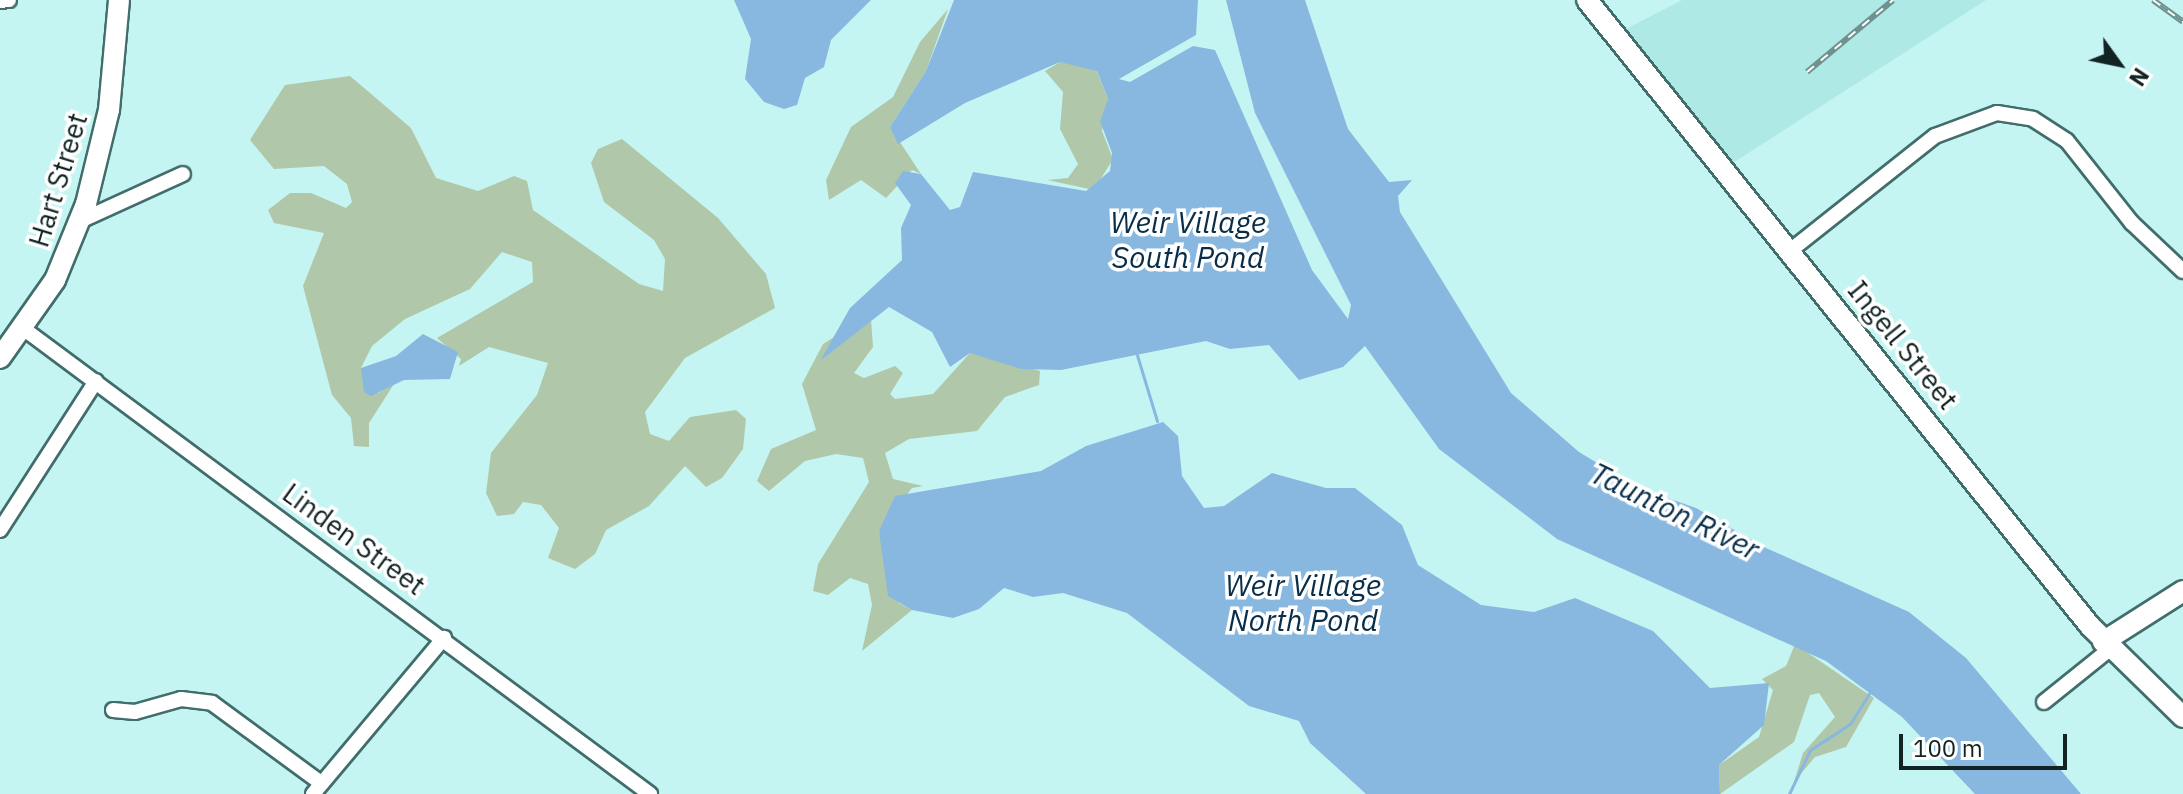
<!DOCTYPE html>
<html>
<head>
<meta charset="utf-8">
<style>
	body { margin:0 }
	#map { position:relative; width:2183px; height:794px; overflow:hidden; background:#c5f5f2; font-family:"IBM Plex Sans",sans-serif }
	div>[style] { position:absolute }
	.built>* { inset:0; background:#afe9e5 }
	.green>* { inset:0; background:#b0c7a9 }
	.water>* { inset:0; background:#88b8e0 }
	.stream>* { height:3px; margin:-1.5px; padding:0 1.5px; transform-origin:1.5px; border-radius:1.5px; background:#88b8e0 }
	.roads { filter:drop-shadow(2px 0 #416d6b) drop-shadow(-2px 0 #416d6b) drop-shadow(0 2px #416d6b) drop-shadow(0 -2px #416d6b) }
	.street>* { height:14px; margin:-7px; padding:0 7px; transform-origin:7px; border-radius:7px; background:#fff }
	.secondary>* { height:20px; margin:-10px; padding:0 10px; transform-origin:10px; border-radius:10px; background:#fff }
	.rail>* { height:6px; margin-top:-3px; transform-origin:0; background:repeating-linear-gradient(90deg,#fff 0 9px,#6f918f 0 18px); box-sizing:border-box; border-block:2px solid #6f918f }
	span { translate:-50% -50%; white-space:nowrap; text-align:center; line-height:1.15; -webkit-text-stroke:7px #fff; paint-order:stroke }
	.street-label { font-size:28px; color:#112423 }
	.water-label { font-size:30px; color:#082e49; font-style:italic }
	.north { position:absolute; left:2079px; top:24px; width:80px; height:80px; -webkit-text-stroke:6px #fff; paint-order:stroke; rotate:123deg; font-size:22px; font-weight:700; line-height:32px; text-align:center; color:#112423 }
	.north::after { content:''; display:block; margin:auto; width:28px; height:36px; background:#112423; clip-path:polygon(50% 0,100% 100%,50% 72%,0 100%) }
	.scale { position:absolute; left:1899px; top:734px; width:168px; height:36px; box-sizing:border-box; border:4px solid #112423; border-top:0; padding-left:10px; font-size:24px; line-height:28px; white-space:nowrap; color:#112423; -webkit-text-stroke:6px #fff; paint-order:stroke }
</style>
</head>
<body>
<div id="map">
	<div class="built">
		<div style="clip-path:polygon(1682px 0,1986px 0,1733px 163px,1624px 30px)"></div>
	</div>
	<div class="green">
		<div style="clip-path:polygon(948px 9px,926px 71px,890px 127px,921px 174px,912px 170px,886px 198px,861px 180px,829px 200px,826px 180px,851px 127px,893px 97px,920px 42px)"></div>
		<div style="clip-path:polygon(1060px 62px,1095px 67px,1108px 99px,1102px 131px,1113px 159px,1094px 190px,1047px 180px,1068px 178px,1078px 164px,1060px 129px,1063px 92px,1045px 71px)"></div>
		<div style="clip-path:polygon(350px 76px,411px 128px,436px 178px,478px 191px,514px 176px,527px 181px,533px 210px,639px 284px,663px 291px,665px 259px,654px 240px,604px 202px,591px 163px,598px 149px,622px 139px,718px 218px,766px 274px,775px 308px,685px 358px,645px 412px,650px 434px,669px 441px,690px 417px,736px 410px,746px 419px,743px 449px,722px 478px,706px 487px,685px 466px,649px 506px,606px 530px,595px 554px,575px 569px,548px 558px,559px 528px,541px 505px,523px 502px,514px 514px,497px 516px,486px 493px,491px 453px,537px 395px,548px 363px,489px 347px,459px 366px,461px 359px,437px 338px,533px 282px,532px 262px,502px 252px,470px 289px,405px 319px,372px 346px,361px 368px,378px 393px,394px 384px,369px 423px,369px 447px,354px 446px,351px 418px,332px 395px,303px 286px,324px 233px,274px 223px,268px 210px,290px 193px,311px 193px,346px 208px,352px 202px,347px 184px,324px 166px,274px 169px,250px 140px,285px 85px)"></div>
		<div style="clip-path:polygon(871px 319px,873px 347px,854px 373px,864px 378px,895px 366px,903px 373px,890px 394px,895px 399px,933px 394px,970px 353px,1040px 371px,1039px 385px,1005px 397px,977px 431px,909px 439px,885px 453px,893px 479px,923px 486px,912px 488px,879px 531px,899px 603px,912px 610px,862px 651px,872px 605px,868px 584px,850px 578px,828px 595px,813px 591px,818px 564px,869px 482px,863px 458px,836px 454px,805px 461px,769px 491px,757px 481px,771px 449px,816px 430px,802px 384px,823px 344px,834px 337px,821px 360px)"></div>
		<div style="clip-path:polygon(1795px 644px,1874px 698px,1846px 747px,1815px 757px,1794px 782px,1803px 753px,1835px 717px,1819px 693px,1810px 695px,1794px 742px,1720px 794px,1719px 765px,1759px 737px,1773px 690px,1762px 679px,1786px 666px)"></div>
	</div>
	<div class="water">
		<div style="clip-path:polygon(734px 0,871px 0,831px 40px,824px 67px,805px 78px,797px 105px,784px 109px,764px 102px,745px 79px,751px 39px)"></div>
		<div style="clip-path:polygon(954px 0,1198px 0,1196px 35px,1119px 79px,1130px 82px,1193px 46px,1215px 50px,1312px 270px,1348px 319px,1351px 305px,1255px 113px,1226px 0,1305px 0,1348px 129px,1389px 182px,1412px 180px,1398px 196px,1400px 212px,1511px 393px,1579px 452px,1637px 487px,1696px 508px,1766px 548px,1909px 612px,1966px 658px,2081px 794px,1975px 794px,1902px 717px,1826px 661px,1557px 539px,1439px 449px,1365px 346px,1343px 367px,1299px 380px,1269px 345px,1230px 349px,1206px 341px,1061px 370px,1021px 369px,970px 353px,950px 367px,932px 332px,889px 307px,820px 361px,850px 308px,902px 260px,901px 228px,911px 205px,895px 183px,903px 171px,921px 174px,950px 210px,960px 207px,973px 172px,1086px 191px,1110px 171px,1112px 153px,1100px 121px,1108px 99px,1097px 71px,1060px 62px,965px 103px,898px 144px,890px 127px,926px 71px)"></div>
		<div style="clip-path:polygon(423px 334px,458px 352px,450px 379px,404px 380px,371px 396px,364px 392px,361px 368px,396px 356px)"></div>
		<div style="clip-path:polygon(1163px 422px,1178px 436px,1182px 476px,1204px 508px,1224px 506px,1272px 473px,1326px 488px,1355px 488px,1402px 525px,1418px 565px,1481px 605px,1534px 612px,1575px 598px,1653px 631px,1710px 688px,1769px 683px,1764px 725px,1719px 765px,1720px 794px,1366px 794px,1310px 743px,1299px 721px,1249px 706px,1127px 613px,1063px 593px,1033px 597px,1004px 588px,979px 609px,953px 618px,912px 610px,888px 596px,879px 531px,895px 496px,1041px 471px,1086px 446px)"></div>
	</div>
	<div class="stream">
		<div style="left:1137px;top:355px;width:69px;rotate:73.1deg"></div>
		<div style="left:1789px;top:794px;width:49px;rotate:-64.5deg"></div>
		<div style="left:1810px;top:750px;width:48px;rotate:-33deg"></div>
		<div style="left:1850px;top:724px;width:36px;rotate:-58deg"></div>
	</div>
	<div class="roads">
		<div class="street">
			<div style="left:0;top:1px;width:9px;rotate:-6deg"></div>
			<div style="left:80px;top:221px;width:113px;rotate:-24.5deg"></div>
			<div style="left:1791px;top:250px;width:184px;rotate:-38.4deg"></div>
			<div style="left:1935px;top:136px;width:66px;rotate:-20.4deg"></div>
			<div style="left:1997px;top:113px;width:36px;rotate:9deg"></div>
			<div style="left:2033px;top:119px;width:40px;rotate:32.9deg"></div>
			<div style="left:2067px;top:141px;width:105px;rotate:51.6deg"></div>
			<div style="left:2132px;top:223px;width:70px;rotate:43.3deg"></div>
			<div style="left:24px;top:329px;width:780px;rotate:36.61deg"></div>
			<div style="left:0;top:530px;width:177px;rotate:-57.2deg"></div>
			<div style="left:2044px;top:702px;width:85px;rotate:-38.8deg"></div>
			<div style="left:113px;top:710px;width:22px;rotate:5deg"></div>
			<div style="left:135px;top:712px;width:48px;rotate:-15.8deg"></div>
			<div style="left:181px;top:699px;width:31px;rotate:7deg"></div>
			<div style="left:212px;top:703px;width:135px;rotate:36.3deg"></div>
			<div style="left:313px;top:794px;width:204px;rotate:-50deg"></div>
		</div>
		<div class="secondary">
			<div style="left:1587px;top:0;width:803px;rotate:51.22deg"></div>
			<div style="left:2090px;top:626px;width:130px;rotate:44.4deg"></div>
			<div style="left:0;top:358px;width:95px;rotate:-54.8deg"></div>
			<div style="left:55px;top:280px;width:82px;rotate:-67.8deg"></div>
			<div style="left:86px;top:204px;width:97px;rotate:-76.3deg"></div>
			<div style="left:109px;top:110px;width:110px;rotate:-84.8deg"></div>
			<div style="left:2103px;top:642px;width:95px;rotate:-32.5deg"></div>
		</div>
	</div>
	<div class="rail">
		<div style="left:2153px;top:0;width:37px;rotate:36deg"></div>
		<div style="left:1807px;top:72px;width:112px;rotate:-39.9deg"></div>
	</div>
	<div class="street-label">
		<span style="left:58px;top:180px;rotate:-73deg">Hart Street</span>
		<span style="left:1903px;top:345px;rotate:51deg">Ingell Street</span>
		<span style="left:354px;top:539px;rotate:36deg">Linden Street</span>
	</div>
	<div class="water-label">
		<span style="left:1188px;top:239px">Weir Village<br>South Pond</span>
		<span style="left:1675px;top:511px;rotate:26deg">Taunton River</span>
		<span style="left:1303px;top:602px">Weir Village<br>North Pond</span>
	</div>
	<div class="north">N</div>
	<div class="scale">100 m</div>
</div>
</body>
</html>
